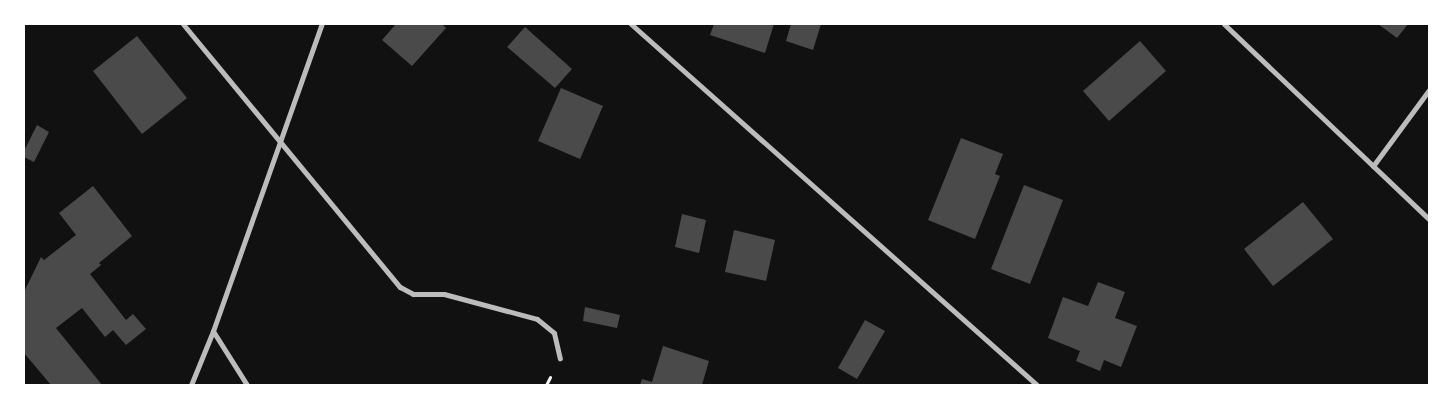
<!DOCTYPE html>
<html>
<head>
<meta charset="utf-8">
<style>
	body { margin:0 }
	#map { position:relative; width:1453px; height:409px; overflow:hidden; background:#111; font-family:Poppins,sans-serif }
	div>[style] { position:absolute }
	.building>* { inset:0; background:#4a4a4a }
	.path>* { height:3px; margin:-1.5px; padding:0 1.5px; transform-origin:1.5px; border-radius:1.5px; background:#f5f5f5 }
	.minor>* { height:5px; margin:-2.5px; padding:0 2.5px; transform-origin:2.5px; border-radius:2.5px; background:#bcbcbc }
	span { translate:-50% -50%; white-space:nowrap; text-align:center; line-height:1.15; -webkit-text-stroke:4px #fff; paint-order:stroke }
	.frame { position:absolute; inset:0; border:25px solid #fff; pointer-events:none }
</style>
</head>
<body>
<div id="map">
	<div class="building">
		<div style="clip-path:polygon(396px 24px,442px 24px,446px 28px,412px 66px,382px 40px)"></div>
		<div style="clip-path:polygon(714px 24px,774px 24px,765px 53px,710px 35px)"></div>
		<div style="clip-path:polygon(791px 24px,821px 24px,813px 50px,786px 41px)"></div>
		<div style="clip-path:polygon(1378px 24px,1408px 24px,1397px 38px)"></div>
		<div style="clip-path:polygon(525px 27px,572px 69px,555px 88px,507px 47px)"></div>
		<div style="clip-path:polygon(137px 36px,187px 98px,142px 134px,93px 71px)"></div>
		<div style="clip-path:polygon(1140px 41px,1166px 71px,1109px 121px,1083px 91px)"></div>
		<div style="clip-path:polygon(561px 88px,603px 106px,580px 159px,538px 141px)"></div>
		<div style="clip-path:polygon(37px 125px,49px 132px,34px 162px,24px 157px,24px 151px)"></div>
		<div style="clip-path:polygon(961px 138px,1003px 154px,995px 174px,1000px 176px,975px 239px,928px 220px)"></div>
		<div style="clip-path:polygon(1024px 185px,1063px 200px,1030px 284px,991px 269px)"></div>
		<div style="clip-path:polygon(93px 186px,132px 236px,99px 263px,101px 265px,90px 274px,126px 320px,133px 314px,146px 329px,126px 345px,113px 330px,105px 337px,82px 308px,56px 328px,102px 385px,51px 385px,24px 353px,24px 292px,41px 257px,44px 260px,76px 235px,59px 213px)"></div>
		<div style="clip-path:polygon(1303px 202px,1333px 239px,1273px 286px,1244px 249px)"></div>
		<div style="clip-path:polygon(682px 214px,706px 220px,699px 253px,675px 247px)"></div>
		<div style="clip-path:polygon(734px 230px,775px 240px,766px 281px,725px 272px)"></div>
		<div style="clip-path:polygon(1098px 282px,1125px 292px,1115px 318px,1137px 326px,1121px 367px,1104px 360px,1100px 371px,1076px 361px,1080px 351px,1048px 338px,1063px 297px,1088px 306px)"></div>
		<div style="clip-path:polygon(585px 307px,620px 315px,617px 328px,583px 321px)"></div>
		<div style="clip-path:polygon(865px 320px,885px 331px,857px 379px,838px 368px)"></div>
		<div style="clip-path:polygon(663px 346px,709px 361px,702px 385px,640px 385px,642px 379px,652px 382px)"></div>
	</div>
	<div class="path">
		<div style="left:546px;top:385px;width:9px;rotate:-63deg"></div>
	</div>
	<div class="minor">
		<div style="left:183px;top:24px;width:341px;rotate:50.5deg"></div>
		<div style="left:400px;top:287px;width:15px;rotate:28deg"></div>
		<div style="left:413px;top:294px;width:31px"></div>
		<div style="left:444px;top:294px;width:96px;rotate:15deg"></div>
		<div style="left:537px;top:319px;width:22px;rotate:39deg"></div>
		<div style="left:554px;top:333px;width:26px;rotate:77deg"></div>
		<div style="left:631px;top:24px;width:543px;rotate:41.64deg"></div>
		<div style="left:1224px;top:24px;width:283px;rotate:43.6deg"></div>
		<div style="left:1373px;top:166px;width:94px;rotate:-53.6deg"></div>
		<div style="left:213px;top:331px;width:64px;rotate:57.8deg"></div>
		<div style="left:191px;top:385px;width:58px;rotate:-67.8deg"></div>
		<div style="left:213px;top:331px;width:326px;rotate:-70.5deg"></div>
	</div>
	<div class="frame"></div>
</div>
</body>
</html>
